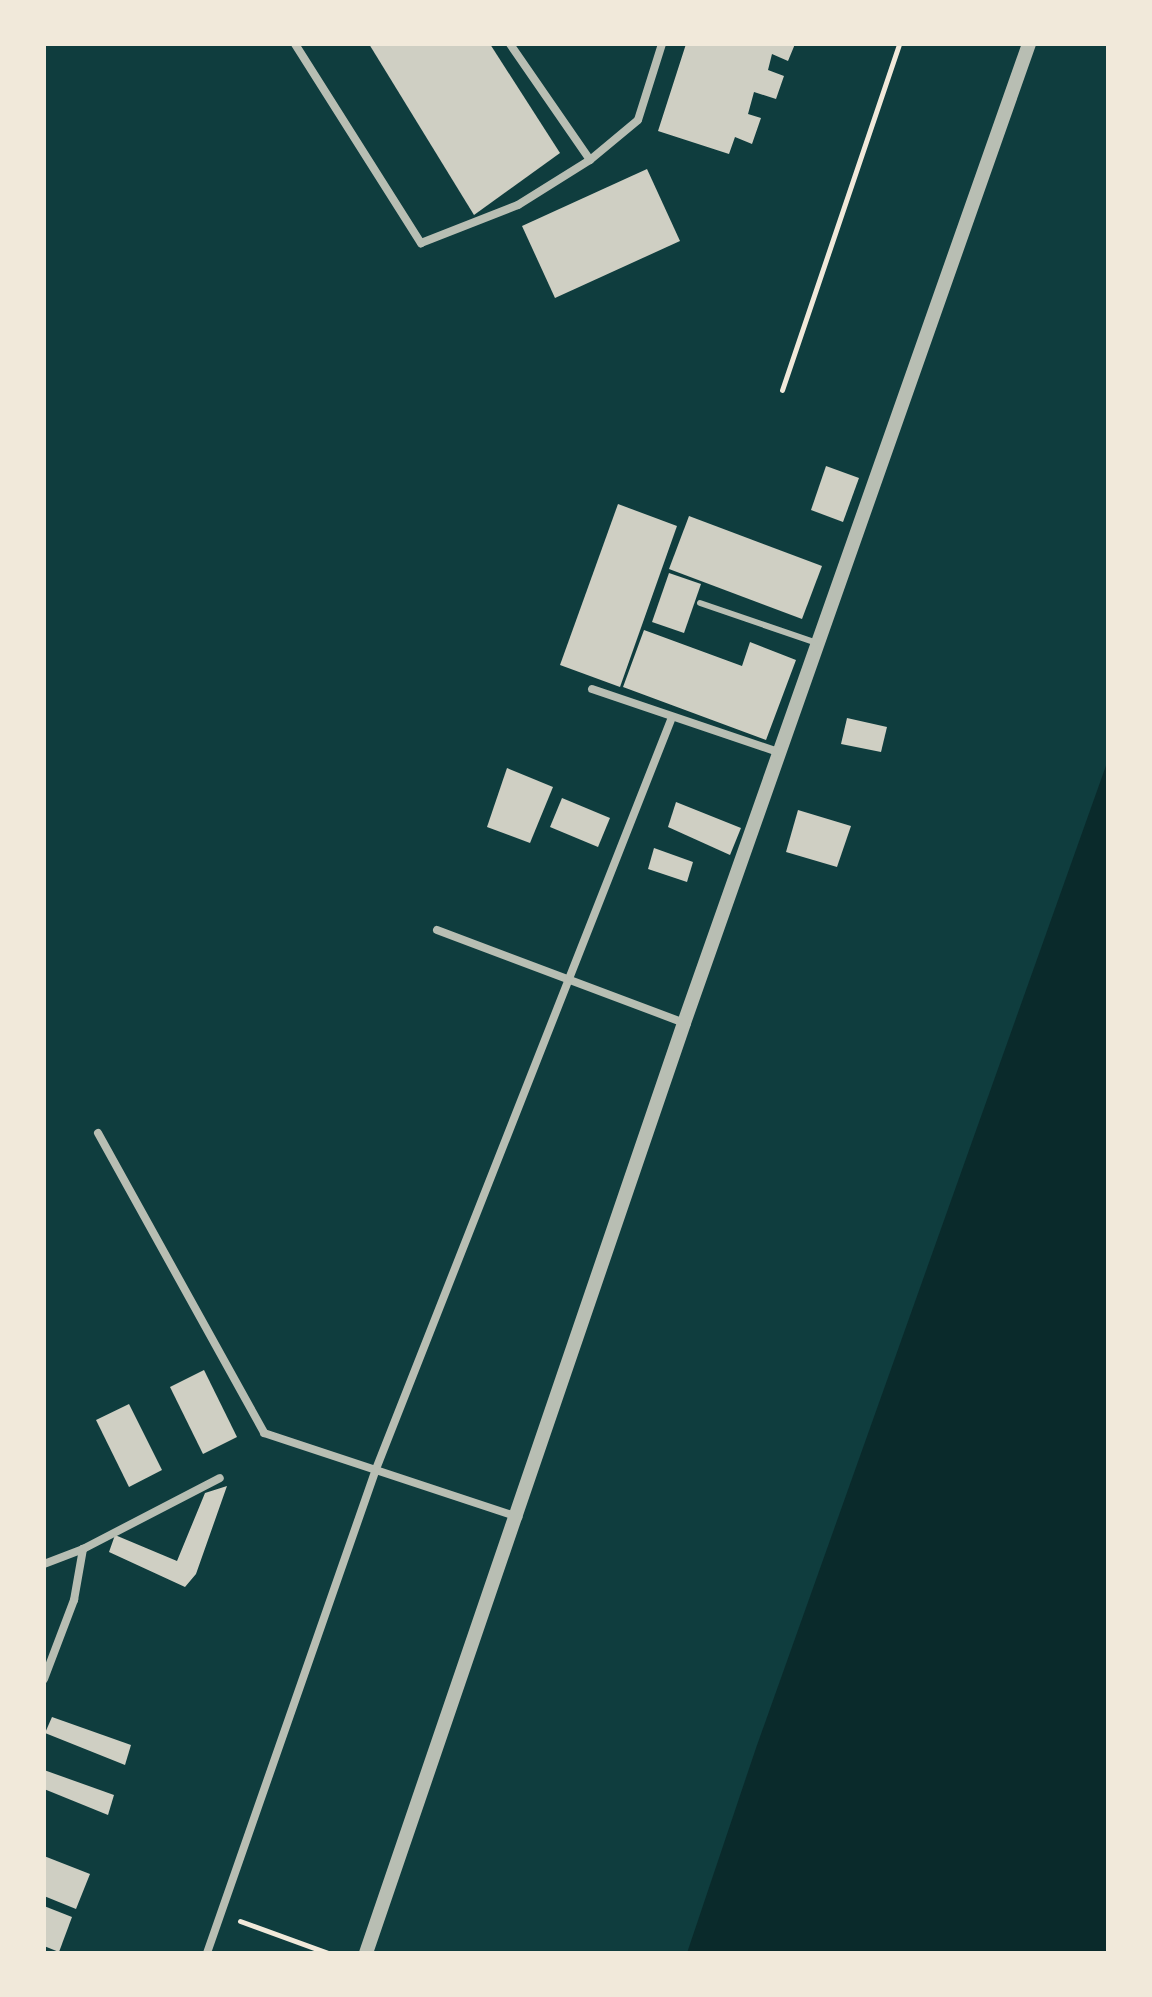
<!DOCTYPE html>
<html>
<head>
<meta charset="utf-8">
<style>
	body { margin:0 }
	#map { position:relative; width:1152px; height:1997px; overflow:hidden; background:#0f3d3e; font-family:"Alegreya Sans",sans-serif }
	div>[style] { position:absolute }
	.water>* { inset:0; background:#0a2a2b }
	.building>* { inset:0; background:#cfcfc3 }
	.path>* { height:5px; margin:-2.5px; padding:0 2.5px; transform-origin:2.5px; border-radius:2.5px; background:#f1e9da }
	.service>* { height:6px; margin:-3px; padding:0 3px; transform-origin:3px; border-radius:3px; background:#b8beb3 }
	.minor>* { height:8px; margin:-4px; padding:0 4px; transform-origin:4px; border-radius:4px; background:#b8beb3 }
	.tertiary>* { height:14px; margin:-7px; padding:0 7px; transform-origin:7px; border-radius:7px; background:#b8beb3 }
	span { translate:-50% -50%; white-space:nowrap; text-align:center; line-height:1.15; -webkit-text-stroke:6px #f1e9da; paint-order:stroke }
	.frame { position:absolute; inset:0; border:46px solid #f1e9da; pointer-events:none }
</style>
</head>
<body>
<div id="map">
	<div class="water">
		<div style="clip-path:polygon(1108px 760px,1108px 1953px,687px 1953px,756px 1748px)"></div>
	</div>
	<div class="building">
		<div style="clip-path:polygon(369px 44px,490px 44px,560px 153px,474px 215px)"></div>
		<div style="clip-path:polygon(686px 44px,795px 44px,788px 61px,772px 54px,768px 70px,784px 76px,776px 99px,754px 92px,748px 114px,761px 118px,752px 144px,735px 137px,729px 154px,658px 131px)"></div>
		<div style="clip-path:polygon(647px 169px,680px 241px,555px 298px,522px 226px)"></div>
		<div style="clip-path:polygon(826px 466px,859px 478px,843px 522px,811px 510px)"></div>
		<div style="clip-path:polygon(618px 504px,677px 526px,620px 687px,560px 665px)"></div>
		<div style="clip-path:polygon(689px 516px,822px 566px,802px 619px,669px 569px)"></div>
		<div style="clip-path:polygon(669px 573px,701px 584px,684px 633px,652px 622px)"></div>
		<div style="clip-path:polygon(644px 630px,742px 666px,750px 642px,796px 660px,766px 740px,623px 687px)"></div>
		<div style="clip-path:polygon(847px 718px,887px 727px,881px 752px,841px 744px)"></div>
		<div style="clip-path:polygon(507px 768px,553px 787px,530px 843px,487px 827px)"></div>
		<div style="clip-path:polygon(562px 798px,610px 818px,598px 847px,550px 827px)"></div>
		<div style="clip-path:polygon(676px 802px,741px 828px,730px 855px,668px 827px)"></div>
		<div style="clip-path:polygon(798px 810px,851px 826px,837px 867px,786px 852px)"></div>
		<div style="clip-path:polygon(654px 848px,693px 862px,687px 882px,648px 869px)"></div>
		<div style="clip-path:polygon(204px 1370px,237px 1437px,203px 1454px,170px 1387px)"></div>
		<div style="clip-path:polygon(129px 1404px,162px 1470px,129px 1487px,96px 1420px)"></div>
		<div style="clip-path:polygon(227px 1486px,196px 1574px,185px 1587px,109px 1552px,115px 1535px,177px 1561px,205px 1493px)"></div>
		<div style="clip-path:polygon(52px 1717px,131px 1745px,125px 1765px,45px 1733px)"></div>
		<div style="clip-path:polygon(44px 1770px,114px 1795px,108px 1815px,44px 1789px)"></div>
		<div style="clip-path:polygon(44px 1856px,90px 1874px,76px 1909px,44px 1896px)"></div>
		<div style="clip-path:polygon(44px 1906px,72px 1917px,59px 1952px,44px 1946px)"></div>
	</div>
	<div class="path">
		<div style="left:782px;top:390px;width:365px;rotate:-71.3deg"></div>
		<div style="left:240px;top:1921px;width:94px;rotate:20deg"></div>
	</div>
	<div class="service">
		<div style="left:700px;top:603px;width:124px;rotate:18.9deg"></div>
	</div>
	<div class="minor">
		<div style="left:295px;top:44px;width:236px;rotate:57.7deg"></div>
		<div style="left:421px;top:243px;width:104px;rotate:-21.4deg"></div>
		<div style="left:518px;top:205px;width:85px;rotate:-32deg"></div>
		<div style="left:590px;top:160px;width:62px;rotate:-39.8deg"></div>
		<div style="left:638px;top:120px;width:80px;rotate:-72.5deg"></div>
		<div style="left:510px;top:44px;width:141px;rotate:55.4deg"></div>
		<div style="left:592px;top:689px;width:200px;rotate:18.7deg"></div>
		<div style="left:437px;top:930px;width:264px;rotate:20.6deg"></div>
		<div style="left:98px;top:1133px;width:343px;rotate:61deg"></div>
		<div style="left:264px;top:1433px;width:268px;rotate:18.3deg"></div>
		<div style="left:44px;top:1564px;width:42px;rotate:-21deg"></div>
		<div style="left:83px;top:1549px;width:154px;rotate:-27.4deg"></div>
		<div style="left:44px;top:1679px;width:85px;rotate:-69.2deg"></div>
		<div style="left:74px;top:1600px;width:52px;rotate:-80deg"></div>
		<div style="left:207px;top:1953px;width:513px;rotate:-70.75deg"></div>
		<div style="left:376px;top:1469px;width:808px;rotate:-68.51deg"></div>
	</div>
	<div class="tertiary">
		<div style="left:366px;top:1953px;width:983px;rotate:-71.12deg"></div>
		<div style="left:684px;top:1023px;width:1038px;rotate:-70.59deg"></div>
	</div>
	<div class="frame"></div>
</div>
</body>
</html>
